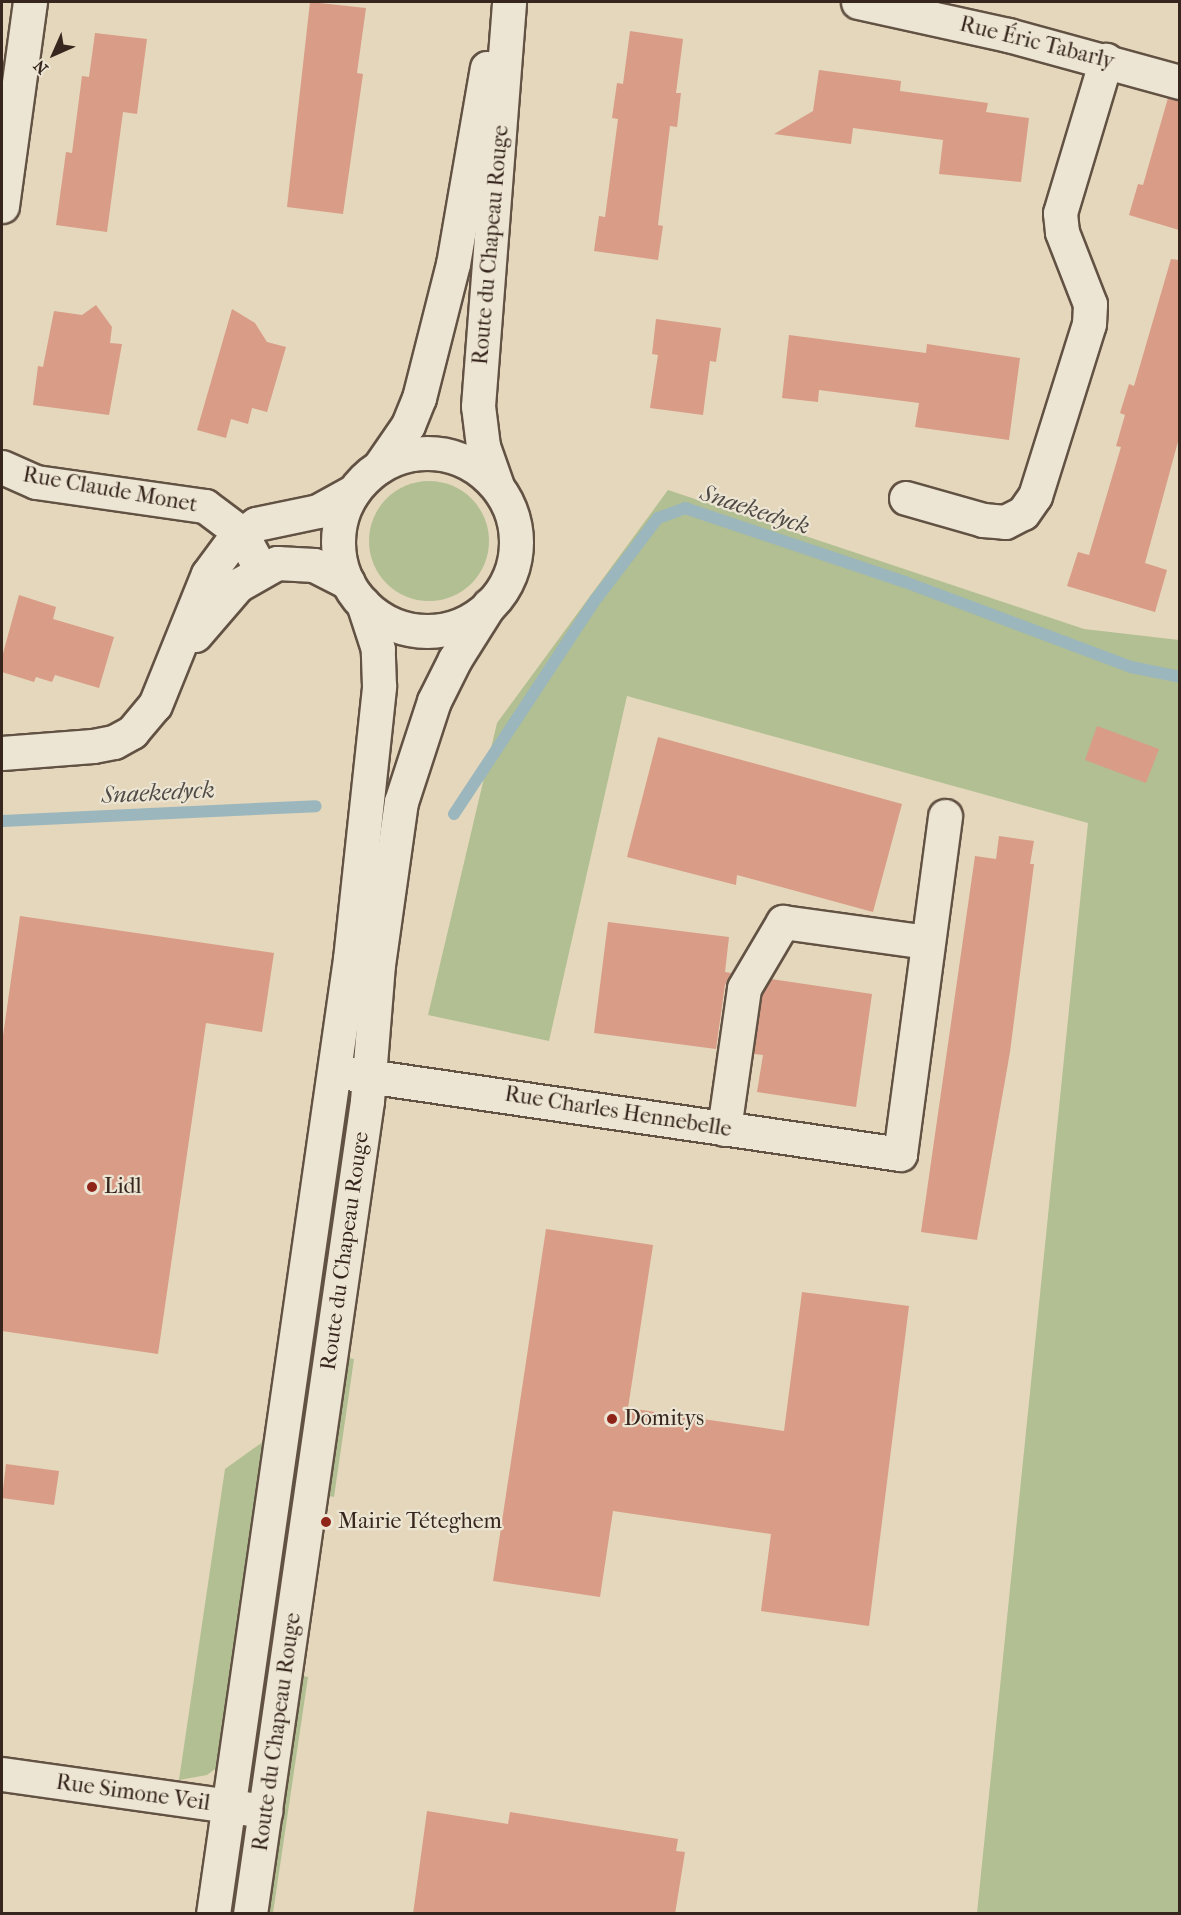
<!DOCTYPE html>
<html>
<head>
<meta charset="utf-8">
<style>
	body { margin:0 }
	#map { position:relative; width:1181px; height:1915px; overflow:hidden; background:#e4d7bb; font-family:"IM FELL French Canon",serif }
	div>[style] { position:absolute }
	.green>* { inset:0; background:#b1bf92 }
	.round { border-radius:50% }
	.stream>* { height:12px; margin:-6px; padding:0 6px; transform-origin:6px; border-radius:6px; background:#9bb6bc }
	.building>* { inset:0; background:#d99c87 }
	.roads { filter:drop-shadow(2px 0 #625244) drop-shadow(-2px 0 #625244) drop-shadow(0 2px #625244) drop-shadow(0 -2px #625244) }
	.street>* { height:33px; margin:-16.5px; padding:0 16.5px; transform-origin:16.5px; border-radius:16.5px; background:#ede5d3 }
	.secondary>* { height:33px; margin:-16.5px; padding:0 16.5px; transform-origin:16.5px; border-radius:16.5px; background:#ede5d3 }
	.secondary>.ring { margin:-16.5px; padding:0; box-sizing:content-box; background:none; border:33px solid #ede5d3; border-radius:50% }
	.dots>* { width:16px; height:16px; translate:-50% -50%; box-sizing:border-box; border:3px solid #ede5d3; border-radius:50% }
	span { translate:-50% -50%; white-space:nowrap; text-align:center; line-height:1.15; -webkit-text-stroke:4.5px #ede5d3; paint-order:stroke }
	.street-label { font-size:22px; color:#36261d }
	.poi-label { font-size:22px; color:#36261d }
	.left { translate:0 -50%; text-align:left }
	.water-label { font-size:24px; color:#4f4a45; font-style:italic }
	.frame { position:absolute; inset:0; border:3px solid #36261d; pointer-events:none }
	.north { position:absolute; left:24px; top:24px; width:60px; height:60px; -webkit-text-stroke:4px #ede5d3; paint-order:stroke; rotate:225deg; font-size:16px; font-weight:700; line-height:24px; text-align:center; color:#36261d }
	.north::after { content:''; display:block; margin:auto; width:21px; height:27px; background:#36261d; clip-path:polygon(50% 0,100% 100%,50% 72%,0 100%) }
</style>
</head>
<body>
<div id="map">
	<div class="green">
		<div class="round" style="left:369px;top:481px;width:120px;height:120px"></div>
		<div style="clip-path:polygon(668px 490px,1084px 629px,1179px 640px,1179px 1913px,977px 1913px,1088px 823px,627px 696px,549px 1041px,428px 1015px,497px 723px)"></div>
		<div style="clip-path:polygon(350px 1100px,353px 1101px,319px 1333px,307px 1331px,346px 1103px)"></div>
		<div style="clip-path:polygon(344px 1357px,354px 1359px,334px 1497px,325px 1495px)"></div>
		<div style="clip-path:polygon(267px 1439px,219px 1766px,207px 1775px,179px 1780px,225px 1469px)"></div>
		<div style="clip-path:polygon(290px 1460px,304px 1462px,291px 1556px,277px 1555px)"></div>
		<div style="clip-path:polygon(298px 1675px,308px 1677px,273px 1913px,263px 1914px)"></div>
		<div style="clip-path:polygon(258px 1678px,274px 1681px,264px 1747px,248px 1745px)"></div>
		<div style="clip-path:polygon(236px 1847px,248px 1849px,238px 1913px,226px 1913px)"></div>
	</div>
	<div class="stream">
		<div style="left:454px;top:814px;width:258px;rotate:-56.6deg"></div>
		<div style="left:596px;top:599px;width:102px;rotate:-52.6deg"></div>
		<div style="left:658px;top:518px;width:29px;rotate:-20deg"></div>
		<div style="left:685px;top:508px;width:232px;rotate:18.6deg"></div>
		<div style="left:905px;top:582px;width:241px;rotate:20.6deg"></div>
		<div style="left:1131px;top:667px;width:50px;rotate:11.5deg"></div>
		<div style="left:2px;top:821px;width:314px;rotate:-2.7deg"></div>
	</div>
	<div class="building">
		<div style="clip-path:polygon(310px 2px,366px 8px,357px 73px,363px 74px,343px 214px,287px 207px)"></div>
		<div style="clip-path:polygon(630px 31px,683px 39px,676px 93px,681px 93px,677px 127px,670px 126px,658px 225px,663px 226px,658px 260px,594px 251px,599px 216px,605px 217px,618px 119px,612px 118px,617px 83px,623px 84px)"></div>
		<div style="clip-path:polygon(95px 33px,147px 39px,137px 114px,123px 112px,107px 232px,56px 225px,66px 152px,72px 153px,82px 76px,89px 77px)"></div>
		<div style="clip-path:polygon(819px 70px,901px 81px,900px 91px,988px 103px,986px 112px,1029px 118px,1021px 182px,939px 174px,943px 140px,853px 128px,851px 144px,774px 134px,813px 111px)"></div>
		<div style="clip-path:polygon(1168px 98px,1179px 100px,1179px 230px,1129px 215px,1138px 184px,1143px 185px)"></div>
		<div style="clip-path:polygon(1171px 259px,1179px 260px,1179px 438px,1145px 563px,1167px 570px,1155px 612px,1067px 586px,1078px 552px,1089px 555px,1121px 447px,1116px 446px,1125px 415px,1120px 413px,1129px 384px,1134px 386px)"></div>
		<div style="clip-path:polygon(96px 305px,112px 327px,110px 343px,122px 344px,109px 415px,33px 405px,38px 366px,43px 367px,54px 311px,82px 315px)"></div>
		<div style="clip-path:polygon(232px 309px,255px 323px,267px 342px,286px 347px,267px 412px,252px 408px,248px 424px,231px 419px,226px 438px,197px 430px)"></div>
		<div style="clip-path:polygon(656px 319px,721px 328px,716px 362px,710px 361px,703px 415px,650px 408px,658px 355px,652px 354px)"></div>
		<div style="clip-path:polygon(789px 335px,926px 353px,927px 344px,1020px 358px,1009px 440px,915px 427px,919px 403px,819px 390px,818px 402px,782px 398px)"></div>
		<div style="clip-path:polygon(19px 595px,56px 607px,53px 619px,114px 637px,99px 688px,55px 675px,52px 682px,36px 677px,34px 682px,2px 672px,2px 657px)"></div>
		<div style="clip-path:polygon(1097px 726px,1159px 749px,1146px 783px,1085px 760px)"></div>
		<div style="clip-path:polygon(658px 737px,902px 804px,873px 912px,737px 875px,736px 885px,627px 857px)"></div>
		<div style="clip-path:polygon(999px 836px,1034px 841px,1030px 864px,1034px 864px,1010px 1052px,977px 1240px,921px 1232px,975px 856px,996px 859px)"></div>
		<div style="clip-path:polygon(20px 916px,274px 953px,262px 1032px,206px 1023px,158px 1354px,2px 1331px,2px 1043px)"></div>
		<div style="clip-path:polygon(608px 922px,729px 937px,725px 972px,731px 973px,725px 985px,716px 1049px,594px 1033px)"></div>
		<div style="clip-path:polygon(771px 979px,872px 994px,856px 1107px,757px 1092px,763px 1055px,754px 1054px,762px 994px)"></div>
		<div style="clip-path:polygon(546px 1229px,653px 1245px,628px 1408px,784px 1431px,802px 1292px,909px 1306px,869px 1626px,761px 1611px,771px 1534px,613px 1511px,600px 1597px,493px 1581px)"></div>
		<div style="clip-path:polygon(6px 1464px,59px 1471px,54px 1505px,2px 1498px)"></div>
		<div style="clip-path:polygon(427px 1811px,508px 1824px,510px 1812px,678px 1839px,676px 1851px,685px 1852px,675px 1914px,413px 1914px)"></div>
	</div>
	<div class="roads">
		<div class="street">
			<div style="left:858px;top:2px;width:154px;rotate:12.4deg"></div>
			<div style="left:1008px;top:35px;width:178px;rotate:15.3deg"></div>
			<div style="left:2px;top:206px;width:206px;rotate:-82.2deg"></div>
			<div style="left:2px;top:467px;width:37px;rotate:24deg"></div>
			<div style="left:36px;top:482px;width:171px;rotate:8.1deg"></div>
			<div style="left:205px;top:506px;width:45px;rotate:36.9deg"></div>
			<div style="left:241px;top:533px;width:42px;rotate:61.6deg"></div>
			<div style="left:906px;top:498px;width:80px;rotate:15.9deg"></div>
			<div style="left:983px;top:520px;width:22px;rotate:5deg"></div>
			<div style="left:1005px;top:522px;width:20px;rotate:-27deg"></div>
			<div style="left:1023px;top:513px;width:21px;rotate:-55deg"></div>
			<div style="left:1035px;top:496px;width:180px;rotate:-72.6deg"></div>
			<div style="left:1089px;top:324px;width:20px;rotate:-87deg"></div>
			<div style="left:1090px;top:304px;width:77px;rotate:-111.3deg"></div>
			<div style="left:1062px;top:232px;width:19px;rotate:-96deg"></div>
			<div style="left:1060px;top:213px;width:160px;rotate:-73.3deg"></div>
			<div style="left:195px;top:635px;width:66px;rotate:-49.3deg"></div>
			<div style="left:238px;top:585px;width:45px;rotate:-29.4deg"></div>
			<div style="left:277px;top:563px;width:37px;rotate:3deg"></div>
			<div style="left:314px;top:565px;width:38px;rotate:27deg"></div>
			<div style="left:2px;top:753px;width:91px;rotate:-4.4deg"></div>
			<div style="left:93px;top:746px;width:21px;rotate:-11deg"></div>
			<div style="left:114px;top:742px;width:21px;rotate:-29deg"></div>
			<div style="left:132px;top:732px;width:35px;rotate:-50deg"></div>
			<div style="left:155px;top:705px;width:141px;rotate:-68deg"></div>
			<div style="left:208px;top:574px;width:44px;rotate:-53.4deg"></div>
			<div style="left:234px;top:539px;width:27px;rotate:-34deg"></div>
			<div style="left:256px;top:524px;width:63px;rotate:-11.8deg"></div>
			<div style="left:318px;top:511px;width:41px;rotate:-29.1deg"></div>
			<div style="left:340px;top:1072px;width:566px;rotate:8.33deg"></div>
			<div style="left:900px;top:1154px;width:341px;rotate:-82.4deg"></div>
			<div style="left:724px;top:1129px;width:142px;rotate:-81.9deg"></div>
			<div style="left:744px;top:988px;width:77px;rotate:-59.4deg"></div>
			<div style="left:783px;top:922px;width:146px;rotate:7.9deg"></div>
			<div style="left:2px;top:1774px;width:266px;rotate:8deg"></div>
		</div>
		<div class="secondary">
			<div class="ring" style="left:338px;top:453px;width:145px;height:145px"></div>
			<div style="left:379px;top:467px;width:51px;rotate:-55.4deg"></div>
			<div style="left:408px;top:425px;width:29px;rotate:-68deg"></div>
			<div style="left:419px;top:398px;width:138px;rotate:-75.8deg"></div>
			<div style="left:453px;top:264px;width:199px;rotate:-80.2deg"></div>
			<div style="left:497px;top:486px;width:42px;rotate:-109.3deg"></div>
			<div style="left:483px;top:446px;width:40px;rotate:-97.1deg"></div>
			<div style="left:478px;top:406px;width:405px;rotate:-85.6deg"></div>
			<div style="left:213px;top:1914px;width:965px;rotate:-81.84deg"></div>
			<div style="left:350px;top:959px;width:275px;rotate:-83.9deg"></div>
			<div style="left:379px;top:686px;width:37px;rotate:-92deg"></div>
			<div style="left:378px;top:649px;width:48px;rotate:-108.1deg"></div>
			<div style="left:250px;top:1914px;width:821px;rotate:-81.81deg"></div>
			<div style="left:367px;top:1101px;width:136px;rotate:-85.4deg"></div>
			<div style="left:378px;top:965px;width:165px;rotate:-82deg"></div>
			<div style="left:401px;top:802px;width:106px;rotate:-71.9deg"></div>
			<div style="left:434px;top:701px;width:47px;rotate:-63.4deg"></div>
			<div style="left:455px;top:659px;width:64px;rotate:-57.8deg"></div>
		</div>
	</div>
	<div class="dots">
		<div style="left:92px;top:1187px;background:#8f2418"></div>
		<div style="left:612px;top:1419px;background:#8f2418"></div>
		<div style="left:326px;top:1522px;background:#8f2418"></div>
	</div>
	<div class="street-label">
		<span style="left:1037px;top:43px;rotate:14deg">Rue Éric Tabarly</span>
		<span style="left:491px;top:245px;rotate:-85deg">Route du Chapeau Rouge</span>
		<span style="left:110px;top:490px;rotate:10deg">Rue Claude Monet</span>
		<span style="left:618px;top:1112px;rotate:9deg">Rue Charles Hennebelle</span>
		<span style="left:345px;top:1251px;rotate:-82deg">Route du Chapeau Rouge</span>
		<span style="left:277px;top:1732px;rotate:-82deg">Route du Chapeau Rouge</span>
		<span style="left:133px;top:1793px;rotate:8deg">Rue Simone Veil</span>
	</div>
	<div class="poi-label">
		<span class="left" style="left:104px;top:1187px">Lidl</span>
		<span class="left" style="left:624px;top:1419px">Domitys</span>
		<span class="left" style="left:338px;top:1522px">Mairie Téteghem</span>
	</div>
	<div class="water-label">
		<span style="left:755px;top:510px;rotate:18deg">Snaekedyck</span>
		<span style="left:158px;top:793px;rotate:-3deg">Snaekedyck</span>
	</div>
	<div class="frame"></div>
	<div class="north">N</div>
</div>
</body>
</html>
